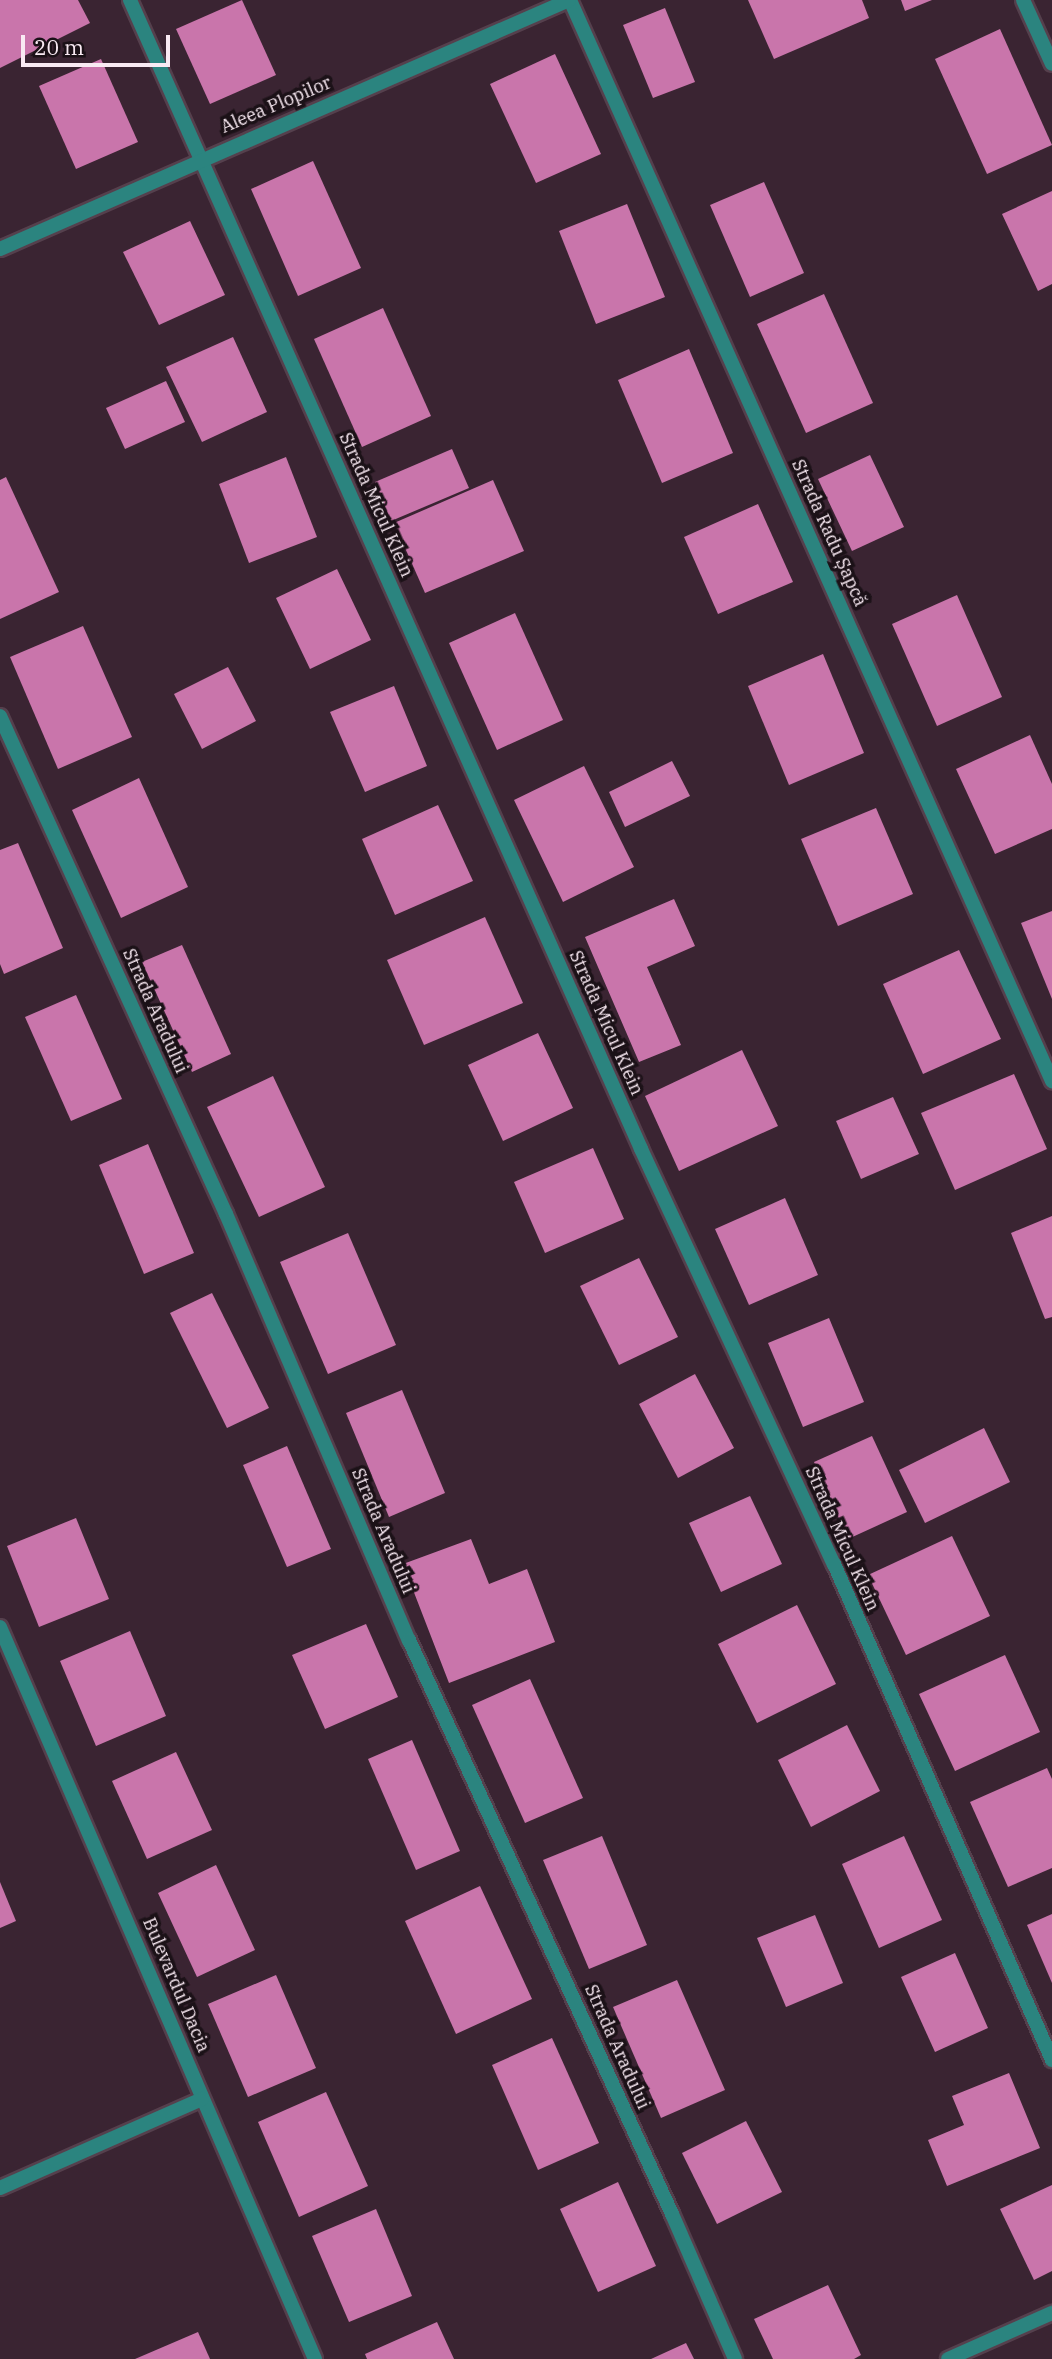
<!DOCTYPE html>
<html>
<head>
<meta charset="utf-8">
<style>
	body { margin:0 }
	#map { position:relative; width:1052px; height:2359px; overflow:hidden; background:#3a2432; font-family:"IBM Plex Serif",serif }
	div>[style] { position:absolute }
	.building>* { inset:0; background:#c975ab }
	.roads { filter:drop-shadow(2px 0 #55404d) drop-shadow(-2px 0 #55404d) drop-shadow(0 2px #55404d) drop-shadow(0 -2px #55404d) }
	.minor>* { height:14px; margin:-7px; padding:0 7px; transform-origin:7px; border-radius:7px; background:#2b847f }
	span { translate:-50% -50%; white-space:nowrap; text-align:center; line-height:1.15; -webkit-text-stroke:7px #1b1117; paint-order:stroke }
	.street-label { font-size:18px; color:#f9eaf3 }
	.scale { position:absolute; left:21px; top:35px; width:149px; height:32px; box-sizing:border-box; border:4px solid #f9eaf3; border-top:0; padding-left:9px; font-size:21px; line-height:24px; white-space:nowrap; color:#f9eaf3; -webkit-text-stroke:5px #1b1117; paint-order:stroke }
</style>
</head>
<body>
<div id="map">
	<div class="building">
		<div style="clip-path:polygon(0 0,78px 0,90px 23px,0 68px)"></div>
		<div style="clip-path:polygon(242px 0,276px 75px,210px 104px,176px 29px)"></div>
		<div style="clip-path:polygon(748px 0,862px 0,869px 18px,774px 59px)"></div>
		<div style="clip-path:polygon(901px 0,932px 0,905px 11px)"></div>
		<div style="clip-path:polygon(665px 8px,695px 82px,653px 98px,623px 25px)"></div>
		<div style="clip-path:polygon(1000px 29px,1052px 145px,987px 174px,935px 59px)"></div>
		<div style="clip-path:polygon(555px 54px,601px 154px,536px 183px,490px 84px)"></div>
		<div style="clip-path:polygon(101px 59px,138px 142px,76px 169px,39px 86px)"></div>
		<div style="clip-path:polygon(313px 161px,361px 268px,298px 296px,251px 189px)"></div>
		<div style="clip-path:polygon(764px 182px,804px 273px,750px 297px,710px 205px)"></div>
		<div style="clip-path:polygon(1052px 191px,1052px 284px,1038px 291px,1002px 214px)"></div>
		<div style="clip-path:polygon(627px 204px,665px 297px,596px 324px,559px 231px)"></div>
		<div style="clip-path:polygon(190px 221px,225px 295px,159px 325px,123px 252px)"></div>
		<div style="clip-path:polygon(824px 294px,873px 403px,806px 433px,757px 324px)"></div>
		<div style="clip-path:polygon(383px 308px,431px 416px,362px 447px,314px 339px)"></div>
		<div style="clip-path:polygon(233px 337px,267px 412px,202px 442px,166px 367px)"></div>
		<div style="clip-path:polygon(689px 349px,733px 453px,662px 483px,618px 380px)"></div>
		<div style="clip-path:polygon(166px 381px,185px 422px,125px 449px,106px 408px)"></div>
		<div style="clip-path:polygon(452px 449px,469px 488px,391px 521px,375px 482px)"></div>
		<div style="clip-path:polygon(870px 455px,904px 527px,852px 551px,818px 479px)"></div>
		<div style="clip-path:polygon(286px 457px,317px 537px,249px 563px,219px 484px)"></div>
		<div style="clip-path:polygon(6px 477px,59px 592px,0 619px,0 480px)"></div>
		<div style="clip-path:polygon(493px 480px,524px 551px,425px 593px,394px 523px)"></div>
		<div style="clip-path:polygon(758px 504px,793px 582px,718px 614px,684px 537px)"></div>
		<div style="clip-path:polygon(337px 569px,371px 640px,310px 669px,276px 598px)"></div>
		<div style="clip-path:polygon(957px 595px,1002px 697px,937px 726px,892px 624px)"></div>
		<div style="clip-path:polygon(515px 613px,563px 720px,497px 750px,449px 643px)"></div>
		<div style="clip-path:polygon(83px 626px,132px 737px,58px 769px,10px 657px)"></div>
		<div style="clip-path:polygon(823px 654px,864px 753px,789px 785px,748px 686px)"></div>
		<div style="clip-path:polygon(228px 667px,256px 721px,202px 749px,174px 694px)"></div>
		<div style="clip-path:polygon(394px 686px,427px 766px,365px 792px,330px 712px)"></div>
		<div style="clip-path:polygon(1030px 735px,1052px 784px,1052px 829px,995px 854px,956px 769px)"></div>
		<div style="clip-path:polygon(672px 761px,690px 796px,625px 827px,609px 792px)"></div>
		<div style="clip-path:polygon(584px 766px,634px 867px,563px 902px,514px 800px)"></div>
		<div style="clip-path:polygon(139px 778px,188px 887px,121px 918px,72px 810px)"></div>
		<div style="clip-path:polygon(438px 805px,473px 881px,395px 915px,362px 839px)"></div>
		<div style="clip-path:polygon(876px 808px,913px 894px,838px 926px,801px 839px)"></div>
		<div style="clip-path:polygon(18px 843px,63px 948px,4px 974px,0 964px,0 850px)"></div>
		<div style="clip-path:polygon(674px 899px,695px 946px,647px 967px,681px 1045px,639px 1062px,585px 937px)"></div>
		<div style="clip-path:polygon(1052px 911px,1052px 999px,1021px 923px)"></div>
		<div style="clip-path:polygon(485px 917px,523px 1003px,424px 1045px,387px 960px)"></div>
		<div style="clip-path:polygon(182px 945px,231px 1054px,192px 1072px,142px 962px)"></div>
		<div style="clip-path:polygon(959px 950px,1001px 1039px,923px 1074px,883px 984px)"></div>
		<div style="clip-path:polygon(76px 995px,122px 1099px,71px 1121px,25px 1017px)"></div>
		<div style="clip-path:polygon(538px 1033px,573px 1108px,503px 1141px,468px 1065px)"></div>
		<div style="clip-path:polygon(742px 1050px,778px 1126px,679px 1171px,645px 1096px)"></div>
		<div style="clip-path:polygon(1014px 1074px,1047px 1149px,955px 1190px,921px 1113px)"></div>
		<div style="clip-path:polygon(273px 1076px,325px 1187px,259px 1217px,207px 1107px)"></div>
		<div style="clip-path:polygon(893px 1097px,919px 1154px,861px 1179px,836px 1121px)"></div>
		<div style="clip-path:polygon(148px 1144px,194px 1253px,144px 1274px,99px 1165px)"></div>
		<div style="clip-path:polygon(593px 1148px,624px 1219px,545px 1253px,514px 1182px)"></div>
		<div style="clip-path:polygon(785px 1198px,818px 1275px,749px 1305px,715px 1229px)"></div>
		<div style="clip-path:polygon(1052px 1216px,1052px 1317px,1045px 1319px,1011px 1233px)"></div>
		<div style="clip-path:polygon(348px 1233px,396px 1345px,328px 1374px,280px 1262px)"></div>
		<div style="clip-path:polygon(639px 1258px,678px 1337px,619px 1365px,580px 1286px)"></div>
		<div style="clip-path:polygon(212px 1293px,269px 1408px,227px 1428px,170px 1313px)"></div>
		<div style="clip-path:polygon(829px 1318px,864px 1402px,803px 1427px,768px 1343px)"></div>
		<div style="clip-path:polygon(695px 1374px,734px 1448px,678px 1478px,639px 1404px)"></div>
		<div style="clip-path:polygon(402px 1390px,445px 1493px,389px 1517px,346px 1413px)"></div>
		<div style="clip-path:polygon(984px 1428px,1010px 1482px,925px 1523px,899px 1470px)"></div>
		<div style="clip-path:polygon(872px 1436px,907px 1512px,848px 1539px,814px 1462px)"></div>
		<div style="clip-path:polygon(287px 1446px,331px 1549px,287px 1567px,243px 1465px)"></div>
		<div style="clip-path:polygon(750px 1496px,782px 1564px,721px 1592px,689px 1523px)"></div>
		<div style="clip-path:polygon(76px 1518px,109px 1599px,39px 1627px,7px 1546px)"></div>
		<div style="clip-path:polygon(952px 1536px,990px 1616px,906px 1655px,868px 1575px)"></div>
		<div style="clip-path:polygon(471px 1539px,489px 1584px,527px 1569px,555px 1642px,449px 1683px,403px 1564px)"></div>
		<div style="clip-path:polygon(797px 1605px,836px 1684px,757px 1723px,718px 1644px)"></div>
		<div style="clip-path:polygon(366px 1624px,398px 1697px,325px 1729px,292px 1655px)"></div>
		<div style="clip-path:polygon(130px 1631px,166px 1716px,96px 1746px,60px 1661px)"></div>
		<div style="clip-path:polygon(1005px 1655px,1040px 1732px,955px 1771px,919px 1694px)"></div>
		<div style="clip-path:polygon(530px 1679px,583px 1798px,525px 1823px,472px 1705px)"></div>
		<div style="clip-path:polygon(847px 1725px,880px 1791px,811px 1827px,778px 1760px)"></div>
		<div style="clip-path:polygon(412px 1740px,460px 1851px,416px 1870px,368px 1759px)"></div>
		<div style="clip-path:polygon(176px 1752px,212px 1830px,147px 1859px,112px 1781px)"></div>
		<div style="clip-path:polygon(1047px 1768px,1052px 1779px,1052px 1868px,1008px 1887px,970px 1802px)"></div>
		<div style="clip-path:polygon(602px 1836px,647px 1945px,589px 1969px,543px 1860px)"></div>
		<div style="clip-path:polygon(904px 1836px,942px 1920px,879px 1948px,842px 1864px)"></div>
		<div style="clip-path:polygon(216px 1865px,255px 1950px,197px 1977px,158px 1893px)"></div>
		<div style="clip-path:polygon(0 1882px,16px 1921px,0 1928px)"></div>
		<div style="clip-path:polygon(480px 1886px,532px 1999px,456px 2034px,405px 1921px)"></div>
		<div style="clip-path:polygon(1052px 1914px,1052px 1983px,1027px 1925px)"></div>
		<div style="clip-path:polygon(815px 1915px,843px 1983px,786px 2007px,757px 1938px)"></div>
		<div style="clip-path:polygon(955px 1953px,988px 2028px,935px 2052px,901px 1977px)"></div>
		<div style="clip-path:polygon(276px 1975px,316px 2068px,248px 2097px,208px 2004px)"></div>
		<div style="clip-path:polygon(677px 1980px,725px 2090px,661px 2118px,613px 2007px)"></div>
		<div style="clip-path:polygon(552px 2038px,599px 2143px,538px 2170px,492px 2065px)"></div>
		<div style="clip-path:polygon(1009px 2073px,1040px 2148px,947px 2186px,928px 2140px,964px 2125px,952px 2096px)"></div>
		<div style="clip-path:polygon(326px 2092px,368px 2186px,299px 2217px,258px 2122px)"></div>
		<div style="clip-path:polygon(746px 2121px,782px 2192px,717px 2224px,682px 2153px)"></div>
		<div style="clip-path:polygon(618px 2182px,656px 2266px,598px 2292px,560px 2209px)"></div>
		<div style="clip-path:polygon(1052px 2185px,1052px 2271px,1034px 2280px,1000px 2209px)"></div>
		<div style="clip-path:polygon(376px 2209px,412px 2296px,349px 2322px,312px 2236px)"></div>
		<div style="clip-path:polygon(828px 2285px,861px 2355px,854px 2359px,773px 2359px,754px 2319px)"></div>
		<div style="clip-path:polygon(437px 2322px,454px 2359px,367px 2359px,365px 2354px)"></div>
		<div style="clip-path:polygon(198px 2332px,210px 2359px,135px 2359px)"></div>
		<div style="clip-path:polygon(686px 2343px,694px 2359px,651px 2359px)"></div>
	</div>
	<div class="roads">
		<div class="minor">
			<div style="left:130px;top:0;width:1258px;rotate:66.02deg"></div>
			<div style="left:641px;top:1149px;width:458px;rotate:65.1deg"></div>
			<div style="left:834px;top:1564px;width:542px;rotate:66.27deg"></div>
			<div style="left:570px;top:0;width:1184px;rotate:65.97deg"></div>
			<div style="left:1023px;top:0;width:70px;rotate:65.6deg"></div>
			<div style="left:0;top:249px;width:621px;rotate:-23.63deg"></div>
			<div style="left:0;top:716px;width:547px;rotate:65.59deg"></div>
			<div style="left:226px;top:1214px;width:464px;rotate:66.8deg"></div>
			<div style="left:409px;top:1640px;width:631px;rotate:65.38deg"></div>
			<div style="left:672px;top:2214px;width:158px;rotate:66.5deg"></div>
			<div style="left:0;top:1627px;width:797px;rotate:66.72deg"></div>
			<div style="left:0;top:2188px;width:221px;rotate:-23.8deg"></div>
			<div style="left:948px;top:2359px;width:114px;rotate:-23.9deg"></div>
		</div>
	</div>
	<div class="street-label">
		<span style="left:276px;top:105px;rotate:-23deg">Aleea Plopilor</span>
		<span style="left:376px;top:505px;rotate:66deg">Strada Micul Klein</span>
		<span style="left:829px;top:533px;rotate:66deg">Strada Radu Șapcă</span>
		<span style="left:155px;top:1011px;rotate:66deg">Strada Aradului</span>
		<span style="left:606px;top:1023px;rotate:66deg">Strada Micul Klein</span>
		<span style="left:383px;top:1531px;rotate:67deg">Strada Aradului</span>
		<span style="left:842px;top:1539px;rotate:66deg">Strada Micul Klein</span>
		<span style="left:176px;top:1985px;rotate:67deg">Bulevardul Dacia</span>
		<span style="left:617px;top:2047px;rotate:66deg">Strada Aradului</span>
	</div>
	<div class="scale">20 m</div>
</div>
</body>
</html>
